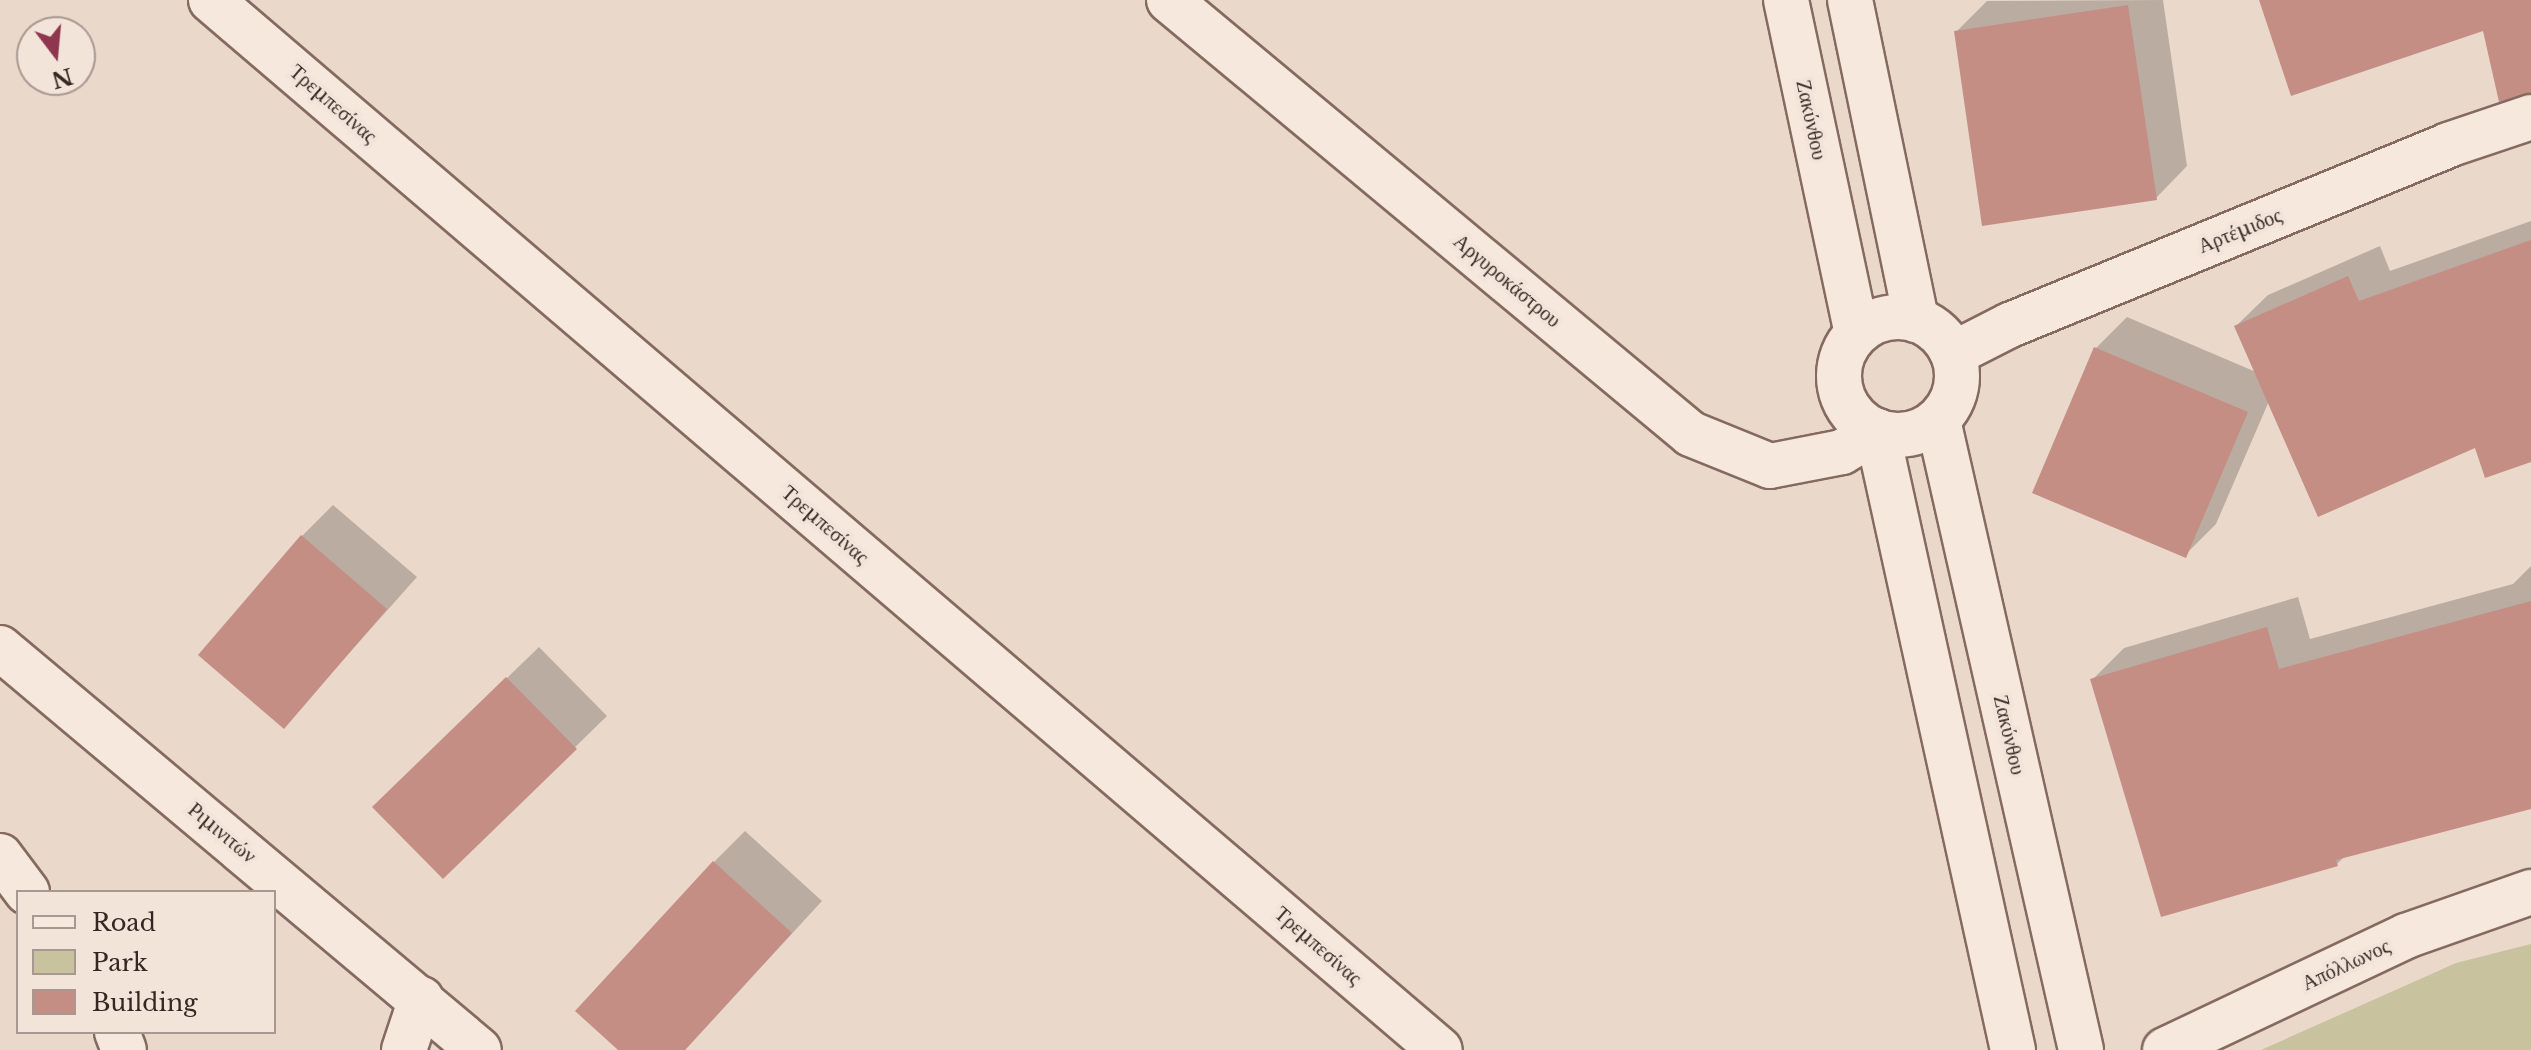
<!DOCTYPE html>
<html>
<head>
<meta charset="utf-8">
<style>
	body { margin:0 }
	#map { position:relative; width:2531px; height:1050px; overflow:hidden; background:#ead8ca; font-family:"Libre Baskerville",serif }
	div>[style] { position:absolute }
	.green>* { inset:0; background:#c8c29f }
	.shadow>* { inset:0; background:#0003 }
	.building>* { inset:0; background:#c48e84 }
	.roads { filter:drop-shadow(2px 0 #856a60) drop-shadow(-2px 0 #856a60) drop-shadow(0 2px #856a60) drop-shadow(0 -2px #856a60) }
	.street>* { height:44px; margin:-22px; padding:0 22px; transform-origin:22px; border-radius:22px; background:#f6e8dd }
	.secondary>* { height:44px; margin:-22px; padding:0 22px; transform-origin:22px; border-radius:22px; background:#f6e8dd }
	.secondary>.ring { margin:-22px; padding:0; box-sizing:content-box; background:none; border:44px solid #f6e8dd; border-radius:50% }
	span { translate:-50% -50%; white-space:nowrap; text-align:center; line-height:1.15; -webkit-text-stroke:8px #f3e4d9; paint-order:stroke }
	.street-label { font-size:20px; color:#372722 }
	.legend { position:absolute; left:16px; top:890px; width:260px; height:144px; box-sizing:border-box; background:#f3e4d9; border:2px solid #a89890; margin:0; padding:10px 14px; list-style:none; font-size:24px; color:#372722 }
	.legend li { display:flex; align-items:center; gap:16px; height:40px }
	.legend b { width:40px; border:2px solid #a89890 }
	.north { position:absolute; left:16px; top:16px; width:80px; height:80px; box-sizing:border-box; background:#f3e4d9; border:2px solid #a89890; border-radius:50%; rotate:164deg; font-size:22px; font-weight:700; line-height:32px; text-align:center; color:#372722 }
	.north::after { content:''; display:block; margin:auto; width:28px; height:36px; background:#8e364e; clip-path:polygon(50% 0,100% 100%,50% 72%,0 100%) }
</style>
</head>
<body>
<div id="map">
	<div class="green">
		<div style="clip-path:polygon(2531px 944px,2531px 1050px,2261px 1050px,2456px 963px)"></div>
	</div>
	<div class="shadow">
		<div style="clip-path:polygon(2163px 0,2187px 166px,2156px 198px,1956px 32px,1987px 1px)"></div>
		<div style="clip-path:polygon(2531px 221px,2531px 459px,2269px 401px,2216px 524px,2185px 555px,2096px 348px,2127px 317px,2256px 372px,2236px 326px,2268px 295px,2380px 246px,2390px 271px)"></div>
		<div style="clip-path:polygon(333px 505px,417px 577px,284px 726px,302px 536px)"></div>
		<div style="clip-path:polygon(2531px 566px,2531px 807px,2345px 856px,2337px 864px,2093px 679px,2124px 648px,2298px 597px,2310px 639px,2513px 584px)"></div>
		<div style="clip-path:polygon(539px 647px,607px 716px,443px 876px,406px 776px)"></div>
		<div style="clip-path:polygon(745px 831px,822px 901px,685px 1050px,621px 1050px,714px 862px)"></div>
	</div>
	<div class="building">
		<div style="clip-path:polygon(2259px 0,2531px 0,2531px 93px,2499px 102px,2483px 31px,2291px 96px)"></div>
		<div style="clip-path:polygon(2128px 5px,2157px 200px,1982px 226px,1954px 31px)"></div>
		<div style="clip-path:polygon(2531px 240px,2531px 462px,2485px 478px,2475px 448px,2318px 517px,2234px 326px,2348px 276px,2359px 301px)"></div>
		<div style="clip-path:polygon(2094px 347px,2248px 412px,2186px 558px,2032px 493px)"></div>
		<div style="clip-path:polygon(301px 535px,387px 609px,284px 729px,198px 655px)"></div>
		<div style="clip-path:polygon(2531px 601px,2531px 809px,2336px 860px,2338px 866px,2161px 917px,2090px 679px,2267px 627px,2279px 669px)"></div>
		<div style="clip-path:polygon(506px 677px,577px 749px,443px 879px,372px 807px)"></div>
		<div style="clip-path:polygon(713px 861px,792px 933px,685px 1050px,618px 1050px,575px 1011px)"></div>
	</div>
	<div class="roads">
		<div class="street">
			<div style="left:211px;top:0;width:1616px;rotate:40.51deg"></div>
			<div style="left:1169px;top:0;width:679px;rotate:39.74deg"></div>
			<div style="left:1691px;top:434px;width:85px;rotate:22.1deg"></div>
			<div style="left:1770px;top:466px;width:73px;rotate:-11deg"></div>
			<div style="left:1842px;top:452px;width:41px;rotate:-31deg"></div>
			<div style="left:1953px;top:354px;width:64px;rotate:-27deg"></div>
			<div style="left:2010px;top:325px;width:474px;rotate:-22.3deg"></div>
			<div style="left:2448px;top:145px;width:88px;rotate:-18.6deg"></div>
			<div style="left:0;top:648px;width:625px;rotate:40.01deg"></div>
			<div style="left:0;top:856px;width:45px;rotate:53.1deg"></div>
			<div style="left:117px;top:1032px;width:19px;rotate:69deg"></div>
			<div style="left:404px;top:1050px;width:54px;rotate:-71.6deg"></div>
			<div style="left:2165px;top:1050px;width:267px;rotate:-25.3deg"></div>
			<div style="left:2406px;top:936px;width:133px;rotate:-19.4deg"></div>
		</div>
		<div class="secondary">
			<div style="left:1786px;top:0;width:340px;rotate:78deg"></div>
			<div style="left:1850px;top:0;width:327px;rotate:78.3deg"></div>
			<div class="ring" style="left:1839px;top:317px;width:74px;height:74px"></div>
			<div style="left:1938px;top:420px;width:646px;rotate:77.21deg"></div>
			<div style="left:1877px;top:431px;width:634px;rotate:77.61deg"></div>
		</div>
	</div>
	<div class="street-label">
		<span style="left:333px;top:104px;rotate:41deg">Τρεμπεσίνας</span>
		<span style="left:1811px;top:120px;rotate:78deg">Ζακύνθου</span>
		<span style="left:2240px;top:231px;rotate:-22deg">Αρτέμιδος</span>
		<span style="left:1507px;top:281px;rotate:40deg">Αργυροκάστρου</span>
		<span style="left:825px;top:525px;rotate:41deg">Τρεμπεσίνας</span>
		<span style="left:2009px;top:735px;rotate:77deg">Ζακύνθου</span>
		<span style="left:222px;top:833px;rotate:40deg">Ριμινιτών</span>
		<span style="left:1318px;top:946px;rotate:41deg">Τρεμπεσίνας</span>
		<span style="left:2346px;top:965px;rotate:-25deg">Απόλλωνος</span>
	</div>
	<ul class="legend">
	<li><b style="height:10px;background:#f6e8dd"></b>Road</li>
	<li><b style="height:22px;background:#c8c29f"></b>Park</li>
	<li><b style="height:22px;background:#c48e84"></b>Building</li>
	</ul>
	<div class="north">N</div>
</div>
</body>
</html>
